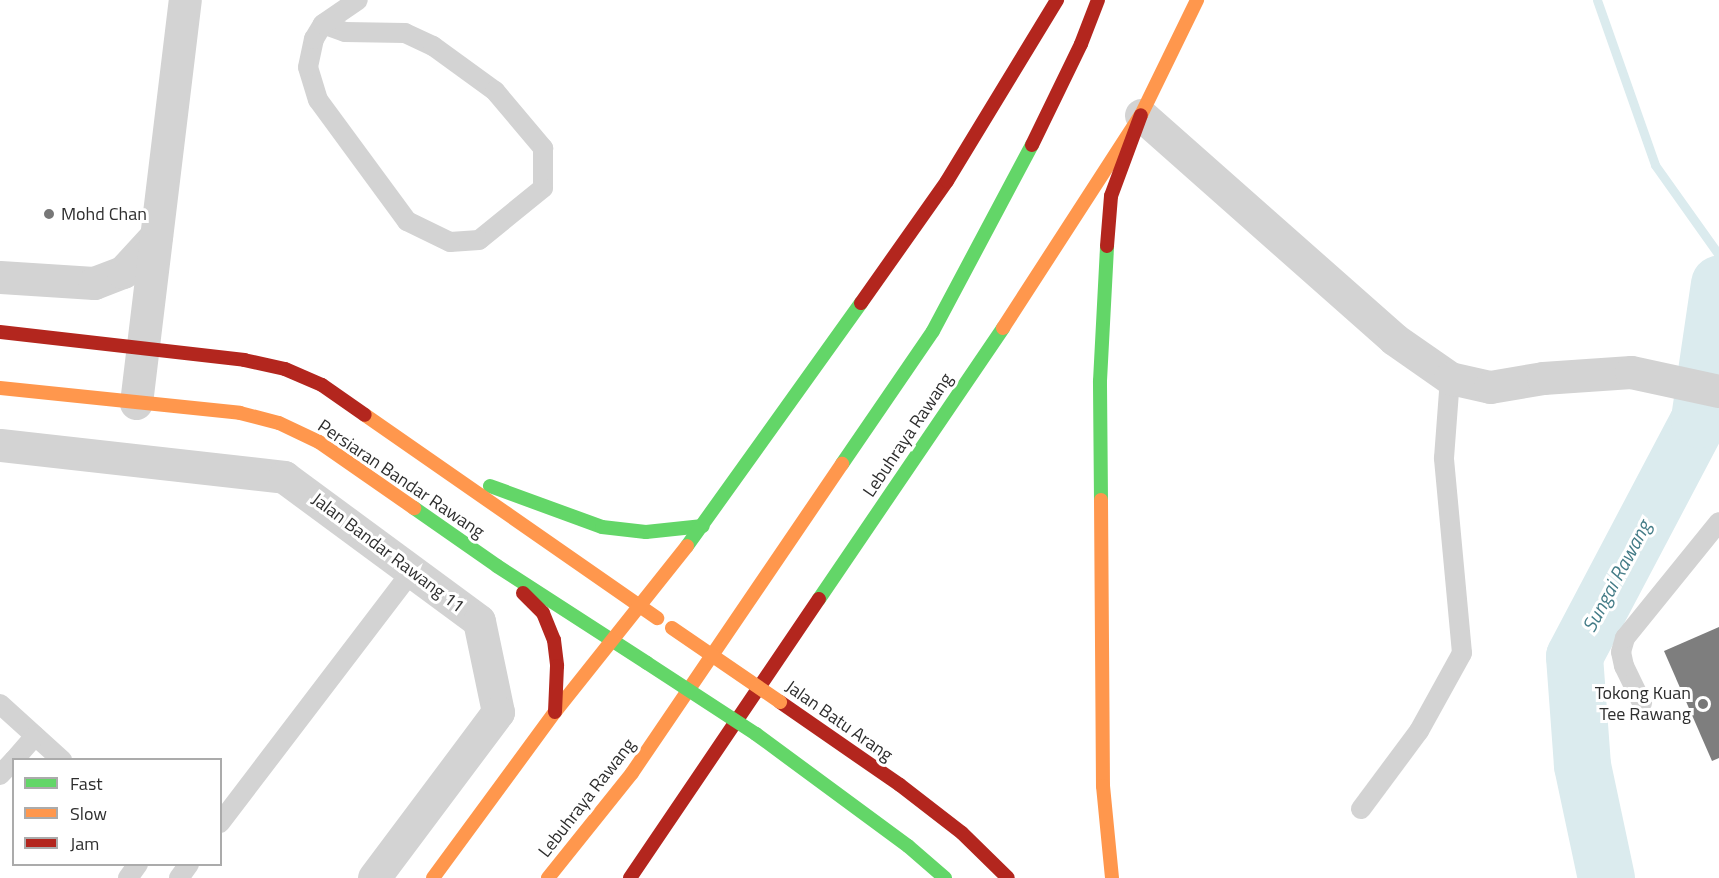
<!DOCTYPE html>
<html>
<head>
<meta charset="utf-8">
<style>
	body { margin:0 }
	#map { position:relative; width:1719px; height:878px; overflow:hidden; background:#fff; font-family:"Titillium Web",sans-serif }
	div>[style] { position:absolute }
	.stream>* { height:9px; margin:-4.5px; padding:0 4.5px; transform-origin:4.5px; border-radius:4.5px; background:#dbebee }
	.river>* { height:57px; margin:-28.5px; padding:0 28.5px; transform-origin:28.5px; border-radius:28.5px; background:#dbebee }
	.building>* { inset:0; background:#7e7e7e }
	.lane>* { height:20px; margin:-10px; padding:0 10px; transform-origin:10px; border-radius:10px; background:#d3d3d3 }
	.street>* { height:33px; margin:-16.5px; padding:0 16.5px; transform-origin:16.5px; border-radius:16.5px; background:#d3d3d3 }
	.fast>* { height:14px; margin:-7px; padding:0 7px; transform-origin:7px; border-radius:7px; background:#63d668 }
	.slow>* { height:14px; margin:-7px; padding:0 7px; transform-origin:7px; border-radius:7px; background:#ff974d }
	.jam>* { height:14px; margin:-7px; padding:0 7px; transform-origin:7px; border-radius:7px; background:#b3261e }
	.fast-bridge>* { height:14px; margin:-7px; padding:0 7px; transform-origin:7px; border-radius:7px; background:#63d668 }
	.slow-bridge>* { height:14px; margin:-7px; padding:0 7px; transform-origin:7px; border-radius:7px; background:#ff974d }
	.dots>* { width:16px; height:16px; translate:-50% -50%; box-sizing:border-box; border:3px solid #fff; border-radius:50% }
	span { translate:-50% -50%; white-space:nowrap; text-align:center; line-height:1.15; -webkit-text-stroke:6px #fff; paint-order:stroke }
	.poi-label { font-size:18px; color:#2e2e2e }
	.left { translate:0 -50%; text-align:left }
	.right { translate:-100% -50%; text-align:right }
	.street-label { font-size:18px; color:#2e2e2e }
	.water-label { font-size:20px; color:#447c87; font-style:italic }
	.legend { position:absolute; left:12px; top:758px; width:210px; height:108px; box-sizing:border-box; background:#fff; border:2px solid #ababab; margin:0; padding:8px 10px; list-style:none; font-size:18px; color:#2e2e2e }
	.legend li { display:flex; align-items:center; gap:12px; height:30px }
	.legend b { width:30px; border:2px solid #ababab }
</style>
</head>
<body>
<div id="map">
	<div class="stream">
		<div style="left:1597px;top:0;width:175px;rotate:70.6deg"></div>
		<div style="left:1655px;top:165px;width:110px;rotate:54.6deg"></div>
	</div>
	<div class="river">
		<div style="left:1606px;top:878px;width:116px;rotate:-102deg"></div>
		<div style="left:1582px;top:765px;width:109px;rotate:-94.2deg"></div>
		<div style="left:1574px;top:656px;width:268px;rotate:-62.2deg"></div>
		<div style="left:1699px;top:419px;width:137px;rotate:-81.6deg"></div>
	</div>
	<div class="building">
		<div style="clip-path:polygon(1719px 627px,1719px 758px,1712px 761px,1664px 651px)"></div>
	</div>
	<div class="lane">
		<div style="left:323px;top:24px;width:23px;rotate:20deg"></div>
		<div style="left:345px;top:32px;width:60px;rotate:1deg"></div>
		<div style="left:405px;top:33px;width:31px;rotate:25deg"></div>
		<div style="left:433px;top:46px;width:77px;rotate:36deg"></div>
		<div style="left:495px;top:91px;width:75px;rotate:49.9deg"></div>
		<div style="left:543px;top:148px;width:40px;rotate:90deg"></div>
		<div style="left:543px;top:188px;width:82px;rotate:140.9deg"></div>
		<div style="left:479px;top:240px;width:29px;rotate:176deg"></div>
		<div style="left:450px;top:242px;width:48px;rotate:-154deg"></div>
		<div style="left:407px;top:221px;width:150px;rotate:-126.3deg"></div>
		<div style="left:318px;top:100px;width:34px;rotate:-107deg"></div>
		<div style="left:308px;top:67px;width:29px;rotate:-78deg"></div>
		<div style="left:314px;top:39px;width:17px;rotate:-59deg"></div>
		<div style="left:323px;top:24px;width:42px;rotate:-34.4deg"></div>
		<div style="left:1642px;top:703px;width:41px;rotate:-115.9deg"></div>
		<div style="left:1624px;top:666px;width:14px;rotate:-102deg"></div>
		<div style="left:1621px;top:652px;width:15px;rotate:-74deg"></div>
		<div style="left:1625px;top:638px;width:149px;rotate:-51deg"></div>
		<div style="left:0;top:704px;width:84px;rotate:42.1deg"></div>
		<div style="left:14px;top:760px;width:32px;rotate:-49deg"></div>
		<div style="left:0;top:775px;width:21px;rotate:-47deg"></div>
		<div style="left:1361px;top:809px;width:97px;rotate:-53.4deg"></div>
		<div style="left:1419px;top:731px;width:89px;rotate:-61.1deg"></div>
		<div style="left:1462px;top:653px;width:196px;rotate:-95.3deg"></div>
		<div style="left:1444px;top:458px;width:80px;rotate:-85.7deg"></div>
		<div style="left:220px;top:823px;width:317px;rotate:-52.7deg"></div>
		<div style="left:128px;top:878px;width:17px;rotate:-54deg"></div>
		<div style="left:179px;top:878px;width:17px;rotate:-54deg"></div>
	</div>
	<div class="street">
		<div style="left:1141px;top:115px;width:338px;rotate:41.5deg"></div>
		<div style="left:1394px;top:339px;width:68px;rotate:34.9deg"></div>
		<div style="left:1450px;top:378px;width:41px;rotate:12.7deg"></div>
		<div style="left:1490px;top:387px;width:54px;rotate:-9.6deg"></div>
		<div style="left:1543px;top:378px;width:88px;rotate:-3.9deg"></div>
		<div style="left:1631px;top:372px;width:90px;rotate:12.2deg"></div>
		<div style="left:0;top:277px;width:94px;rotate:3.7deg"></div>
		<div style="left:94px;top:283px;width:31px;rotate:-21deg"></div>
		<div style="left:123px;top:272px;width:49px;rotate:-47.5deg"></div>
		<div style="left:136px;top:403px;width:406px;rotate:-83.1deg"></div>
		<div style="left:0;top:445px;width:286px;rotate:6.4deg"></div>
		<div style="left:284px;top:477px;width:242px;rotate:36.4deg"></div>
		<div style="left:479px;top:621px;width:93px;rotate:78.2deg"></div>
		<div style="left:498px;top:712px;width:207px;rotate:126.8deg"></div>
	</div>
	<div class="fast">
		<div style="left:842px;top:464px;width:161px;rotate:-55.6deg"></div>
		<div style="left:933px;top:331px;width:211px;rotate:-62deg"></div>
		<div style="left:490px;top:486px;width:119px;rotate:20.1deg"></div>
		<div style="left:602px;top:527px;width:44px;rotate:6.5deg"></div>
		<div style="left:646px;top:532px;width:57px;rotate:-6deg"></div>
		<div style="left:1101px;top:500px;width:119px;rotate:-90.5deg"></div>
		<div style="left:1100px;top:381px;width:135px;rotate:-87deg"></div>
		<div style="left:414px;top:508px;width:101px;rotate:34.9deg"></div>
		<div style="left:497px;top:566px;width:179px;rotate:32.9deg"></div>
		<div style="left:687px;top:546px;width:299px;rotate:-54.4deg"></div>
		<div style="left:819px;top:599px;width:328px;rotate:-55.8deg"></div>
		<div style="left:756px;top:734px;width:189px;rotate:36.4deg"></div>
		<div style="left:908px;top:846px;width:49px;rotate:40.9deg"></div>
	</div>
	<div class="slow">
		<div style="left:1003px;top:328px;width:254px;rotate:-57.1deg"></div>
		<div style="left:1141px;top:115px;width:128px;rotate:-64deg"></div>
		<div style="left:0;top:388px;width:241px;rotate:5.9deg"></div>
		<div style="left:240px;top:413px;width:40px;rotate:14.4deg"></div>
		<div style="left:279px;top:423px;width:44px;rotate:25.4deg"></div>
		<div style="left:319px;top:442px;width:116px;rotate:34.8deg"></div>
		<div style="left:365px;top:415px;width:356px;rotate:34.8deg"></div>
		<div style="left:1101px;top:500px;width:286px;rotate:89.6deg"></div>
		<div style="left:1103px;top:786px;width:92px;rotate:84.4deg"></div>
		<div style="left:433px;top:878px;width:206px;rotate:-53.7deg"></div>
		<div style="left:555px;top:712px;width:212px;rotate:-51.5deg"></div>
		<div style="left:548px;top:878px;width:134px;rotate:-51.3deg"></div>
		<div style="left:632px;top:773px;width:374px;rotate:-55.8deg"></div>
	</div>
	<div class="jam">
		<div style="left:1032px;top:145px;width:112px;rotate:-64.1deg"></div>
		<div style="left:1081px;top:44px;width:47px;rotate:-68.9deg"></div>
		<div style="left:1107px;top:246px;width:50px;rotate:-85.4deg"></div>
		<div style="left:1111px;top:196px;width:86px;rotate:-69.7deg"></div>
		<div style="left:861px;top:303px;width:149px;rotate:-54.8deg"></div>
		<div style="left:947px;top:181px;width:212px;rotate:-58.7deg"></div>
		<div style="left:0;top:332px;width:246px;rotate:6.5deg"></div>
		<div style="left:244px;top:360px;width:42px;rotate:12.4deg"></div>
		<div style="left:285px;top:369px;width:40px;rotate:23.4deg"></div>
		<div style="left:322px;top:385px;width:52px;rotate:34.9deg"></div>
		<div style="left:523px;top:593px;width:28px;rotate:45deg"></div>
		<div style="left:543px;top:613px;width:29px;rotate:68deg"></div>
		<div style="left:554px;top:640px;width:26px;rotate:83deg"></div>
		<div style="left:557px;top:666px;width:46px;rotate:92.5deg"></div>
		<div style="left:780px;top:702px;width:146px;rotate:34.7deg"></div>
		<div style="left:900px;top:785px;width:78px;rotate:37.7deg"></div>
		<div style="left:962px;top:833px;width:64px;rotate:44.4deg"></div>
		<div style="left:630px;top:878px;width:337px;rotate:-55.9deg"></div>
	</div>
	<div class="fast-bridge">
		<div style="left:647px;top:663px;width:130px;rotate:33.1deg"></div>
	</div>
	<div class="slow-bridge">
		<div style="left:672px;top:628px;width:131px;rotate:34.4deg"></div>
	</div>
	<div class="dots">
		<div style="left:49px;top:214px;background:#777"></div>
		<div style="left:1703px;top:704px;background:#777"></div>
	</div>
	<div class="poi-label">
		<span class="left" style="left:61px;top:214px">Mohd Chan</span>
		<span class="right" style="left:1691px;top:704px">Tokong Kuan<br>Tee Rawang</span>
	</div>
	<div class="street-label">
		<span style="left:908px;top:435px;rotate:-56deg">Lebuhraya Rawang</span>
		<span style="left:401px;top:479px;rotate:34deg">Persiaran Bandar Rawang</span>
		<span style="left:388px;top:553px;rotate:37deg">Jalan Bandar Rawang 11</span>
		<span style="left:839px;top:721px;rotate:35deg">Jalan Batu Arang</span>
		<span style="left:587px;top:798px;rotate:-52deg">Lebuhraya Rawang</span>
	</div>
	<div class="water-label">
		<span style="left:1616px;top:576px;rotate:-62deg">Sungai Rawang</span>
	</div>
	<ul class="legend">
	<li><b style="height:8px;background:#63d668"></b>Fast</li>
	<li><b style="height:8px;background:#ff974d"></b>Slow</li>
	<li><b style="height:8px;background:#b3261e"></b>Jam</li>
	</ul>
</div>
</body>
</html>
